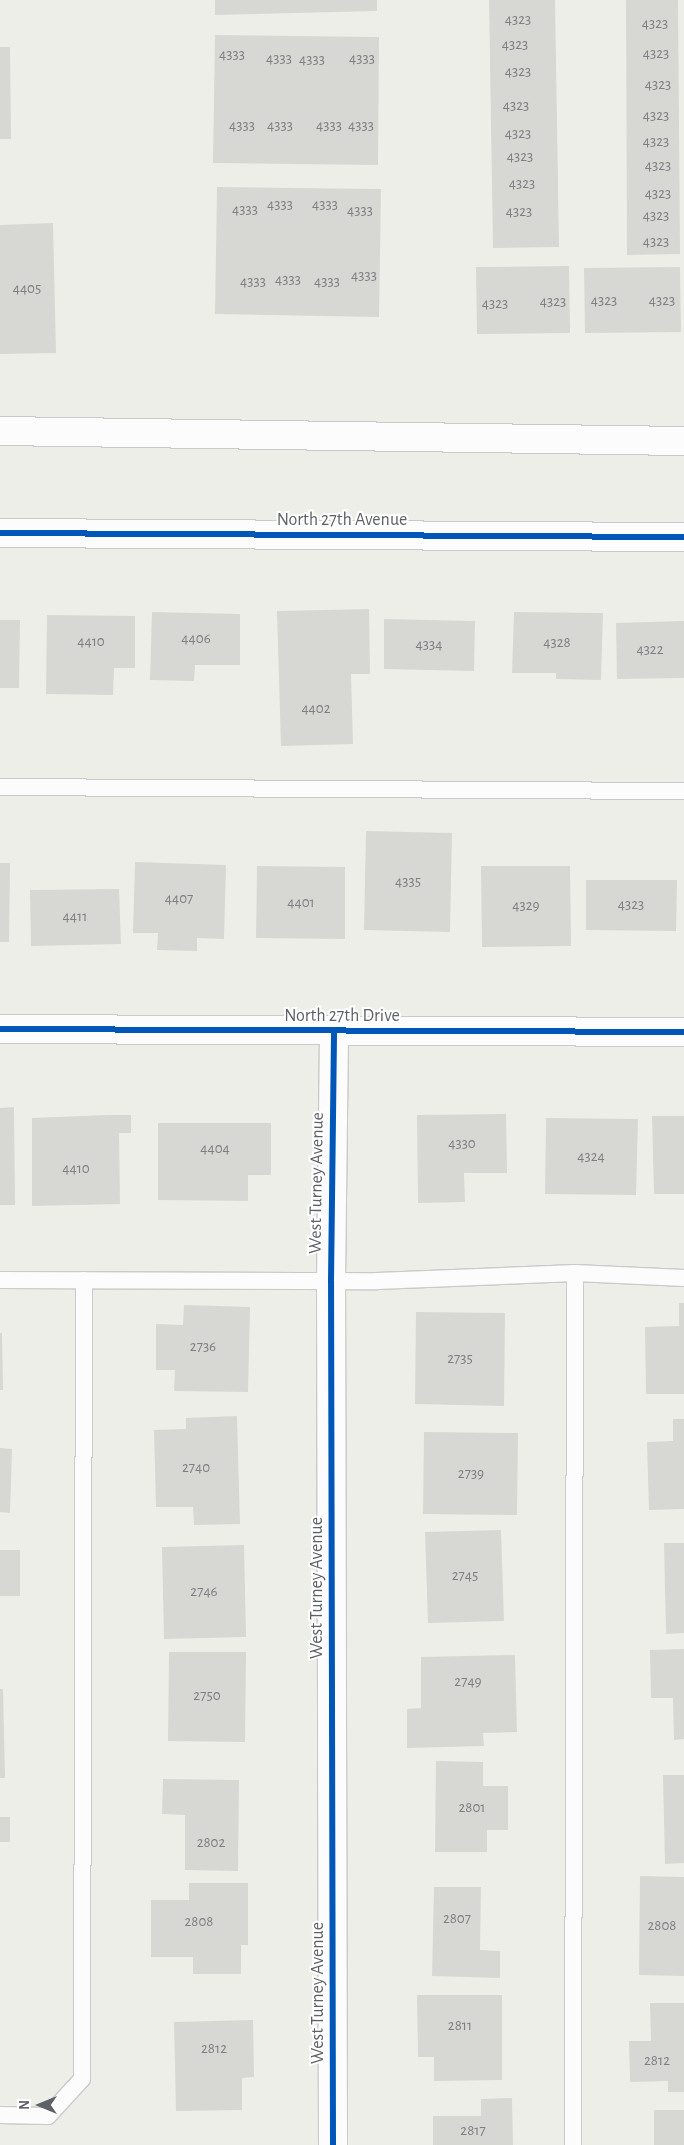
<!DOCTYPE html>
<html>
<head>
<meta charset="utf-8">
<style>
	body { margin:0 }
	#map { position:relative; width:684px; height:2145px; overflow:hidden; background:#eeeee9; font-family:"Alegreya Sans",sans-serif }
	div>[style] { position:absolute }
	.building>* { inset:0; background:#d7d7d4 }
	.roads { filter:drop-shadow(1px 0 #cacaca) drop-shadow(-1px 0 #cacaca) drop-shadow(0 1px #cacaca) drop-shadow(0 -1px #cacaca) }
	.lane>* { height:16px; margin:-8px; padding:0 8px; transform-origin:8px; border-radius:8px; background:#fcfcfc }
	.street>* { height:28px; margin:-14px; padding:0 14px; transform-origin:14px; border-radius:14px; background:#fcfcfc }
	.secondary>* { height:28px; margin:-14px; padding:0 14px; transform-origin:14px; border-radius:14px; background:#fcfcfc }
	.cycleway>* { height:6px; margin:-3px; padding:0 3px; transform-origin:3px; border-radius:3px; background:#0057b8 }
	span { translate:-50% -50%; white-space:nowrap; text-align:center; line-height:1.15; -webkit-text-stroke:4px #fff; paint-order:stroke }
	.number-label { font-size:15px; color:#7d7f83 }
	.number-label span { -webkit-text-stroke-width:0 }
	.street-label { font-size:18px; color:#5e6167 }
	.north { position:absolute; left:15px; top:2080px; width:50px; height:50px; -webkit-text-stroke:4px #fff; paint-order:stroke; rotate:270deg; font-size:14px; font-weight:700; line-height:20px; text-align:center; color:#5e6167 }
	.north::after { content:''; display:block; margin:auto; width:18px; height:22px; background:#5e6167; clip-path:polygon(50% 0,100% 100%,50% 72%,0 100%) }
</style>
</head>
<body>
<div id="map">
	<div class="building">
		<div style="clip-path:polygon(215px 0,377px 0,377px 11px,215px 15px)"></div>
		<div style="clip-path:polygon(489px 0,555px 0,559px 247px,493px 248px)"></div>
		<div style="clip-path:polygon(626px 0,678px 0,680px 254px,627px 255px)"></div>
		<div style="clip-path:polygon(215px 35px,379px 37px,378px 165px,213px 163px)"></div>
		<div style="clip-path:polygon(0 47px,10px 47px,11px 139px,0 139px)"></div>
		<div style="clip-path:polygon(217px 187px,381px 189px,379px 317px,215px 314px)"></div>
		<div style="clip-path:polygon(53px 223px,56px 353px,0 354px,0 225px)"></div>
		<div style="clip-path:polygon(569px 266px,570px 333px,477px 334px,476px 267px)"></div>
		<div style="clip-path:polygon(680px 267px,681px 332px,585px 333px,584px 268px)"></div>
		<div style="clip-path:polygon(369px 609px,370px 674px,351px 674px,353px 744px,281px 746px,277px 611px)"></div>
		<div style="clip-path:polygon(152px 612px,240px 614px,240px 665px,195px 665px,194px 681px,150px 680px)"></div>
		<div style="clip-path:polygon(514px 612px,603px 613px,601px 680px,556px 679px,556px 673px,512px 673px)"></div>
		<div style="clip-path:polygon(47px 615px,135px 616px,135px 668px,114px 668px,113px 695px,46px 694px)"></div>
		<div style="clip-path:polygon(384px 619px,475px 621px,474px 671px,384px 669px)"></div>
		<div style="clip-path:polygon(0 620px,20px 620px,19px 688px,0 688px)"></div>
		<div style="clip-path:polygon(684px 621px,684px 678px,617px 679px,616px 623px)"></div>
		<div style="clip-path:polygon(366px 831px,452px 833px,450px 932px,364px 930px)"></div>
		<div style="clip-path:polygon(135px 862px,226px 865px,224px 939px,197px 938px,197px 951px,157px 950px,158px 933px,133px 933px)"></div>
		<div style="clip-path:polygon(0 863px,10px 863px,9px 942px,0 942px)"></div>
		<div style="clip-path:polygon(257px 866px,345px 867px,345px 939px,256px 938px)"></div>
		<div style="clip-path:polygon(481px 866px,570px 866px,571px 946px,482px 947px)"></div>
		<div style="clip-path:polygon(586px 880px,677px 880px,676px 931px,586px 930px)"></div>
		<div style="clip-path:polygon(119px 889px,121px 944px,31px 946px,30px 890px)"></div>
		<div style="clip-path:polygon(14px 1107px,15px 1205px,0 1205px,0 1108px)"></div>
		<div style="clip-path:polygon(506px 1114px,507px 1173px,464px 1173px,465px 1202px,418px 1203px,417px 1115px)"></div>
		<div style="clip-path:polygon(108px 1115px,131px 1115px,131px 1133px,119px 1133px,120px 1204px,32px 1206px,32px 1118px)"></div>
		<div style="clip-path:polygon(652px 1116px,684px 1116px,684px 1194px,654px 1194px)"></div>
		<div style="clip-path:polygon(546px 1118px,638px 1119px,636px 1195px,545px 1194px)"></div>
		<div style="clip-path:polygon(158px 1123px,271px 1123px,271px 1175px,248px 1175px,248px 1201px,158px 1200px)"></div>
		<div style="clip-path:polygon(679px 1303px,684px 1303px,684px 1394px,646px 1394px,645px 1327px,679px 1326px)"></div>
		<div style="clip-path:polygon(184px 1305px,250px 1307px,248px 1392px,174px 1391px,175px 1370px,156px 1370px,156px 1324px,183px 1325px)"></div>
		<div style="clip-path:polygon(416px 1312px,505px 1313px,504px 1406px,415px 1404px)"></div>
		<div style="clip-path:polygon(0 1333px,2px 1333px,3px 1390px,0 1390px)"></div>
		<div style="clip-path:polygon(237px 1416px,240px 1524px,194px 1525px,193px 1507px,156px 1507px,154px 1430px,186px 1429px,186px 1418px)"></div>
		<div style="clip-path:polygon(673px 1419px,684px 1419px,684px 1509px,649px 1510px,647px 1442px,673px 1441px)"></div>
		<div style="clip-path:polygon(424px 1432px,518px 1433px,517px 1515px,423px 1514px)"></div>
		<div style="clip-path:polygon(0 1448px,12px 1449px,10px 1513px,0 1512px)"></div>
		<div style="clip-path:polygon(501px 1530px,504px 1621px,428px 1623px,425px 1532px)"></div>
		<div style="clip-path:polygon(664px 1543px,684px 1543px,684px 1633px,666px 1634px)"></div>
		<div style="clip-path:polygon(244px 1545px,246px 1637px,164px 1639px,162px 1547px)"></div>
		<div style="clip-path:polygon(0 1550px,20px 1550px,20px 1596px,0 1596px)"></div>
		<div style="clip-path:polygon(684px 1649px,684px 1739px,674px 1740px,673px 1698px,651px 1698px,650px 1650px)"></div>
		<div style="clip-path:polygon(169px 1652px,246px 1652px,245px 1742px,168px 1741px)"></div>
		<div style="clip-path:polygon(515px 1655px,517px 1732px,483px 1733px,484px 1746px,407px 1748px,407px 1709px,421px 1708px,421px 1657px)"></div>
		<div style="clip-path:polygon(0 1689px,3px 1689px,5px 1778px,0 1778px)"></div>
		<div style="clip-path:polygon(436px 1761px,483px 1762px,483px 1786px,508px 1786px,508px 1830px,487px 1830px,487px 1852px,435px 1852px)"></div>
		<div style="clip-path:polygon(663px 1775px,684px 1775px,684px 1863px,665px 1864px)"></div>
		<div style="clip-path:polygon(163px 1779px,239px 1780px,238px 1871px,185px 1870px,185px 1815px,162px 1814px)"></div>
		<div style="clip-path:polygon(0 1817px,10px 1817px,10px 1842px,0 1842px)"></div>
		<div style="clip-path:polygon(640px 1876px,684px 1877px,684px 1976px,639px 1975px)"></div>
		<div style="clip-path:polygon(189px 1883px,248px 1883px,248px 1945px,241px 1945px,241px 1974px,193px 1974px,193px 1957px,151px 1957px,151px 1900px,189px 1900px)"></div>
		<div style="clip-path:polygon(434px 1887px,481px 1887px,480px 1950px,500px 1951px,500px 1978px,432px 1976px)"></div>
		<div style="clip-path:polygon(417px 1995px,502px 1995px,502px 2080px,434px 2081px,434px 2057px,418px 2057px)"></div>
		<div style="clip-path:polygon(650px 2003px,684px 2003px,684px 2092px,668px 2092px,668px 2081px,630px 2082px,629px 2041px,651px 2041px)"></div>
		<div style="clip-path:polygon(253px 2020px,254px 2077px,242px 2078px,242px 2110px,176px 2111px,174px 2022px)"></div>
		<div style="clip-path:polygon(512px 2098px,513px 2145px,433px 2145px,433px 2116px,481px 2116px,481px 2099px)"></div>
		<div style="clip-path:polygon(654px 2110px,684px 2110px,684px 2145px,654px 2145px)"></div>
	</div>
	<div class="roads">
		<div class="lane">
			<div style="left:0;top:787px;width:684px;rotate:0.34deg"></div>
			<div style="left:0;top:1280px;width:377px;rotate:0.2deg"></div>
			<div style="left:377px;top:1281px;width:198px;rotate:-2.3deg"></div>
			<div style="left:575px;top:1273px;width:109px;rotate:2.6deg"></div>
			<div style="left:0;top:2115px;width:48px;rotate:1.2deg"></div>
			<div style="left:48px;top:2116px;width:50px;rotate:-47.4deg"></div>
			<div style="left:82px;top:2079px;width:799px;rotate:-89.86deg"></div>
			<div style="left:573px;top:2145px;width:872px;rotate:-89.87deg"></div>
		</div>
		<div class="street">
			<div style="left:0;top:533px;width:684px;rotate:0.34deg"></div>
			<div style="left:0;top:1029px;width:684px;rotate:0.25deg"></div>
			<div style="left:333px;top:2145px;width:864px;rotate:-90.13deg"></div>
			<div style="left:331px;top:1281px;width:250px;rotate:-89.3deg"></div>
		</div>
		<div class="secondary">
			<div style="left:0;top:431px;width:684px;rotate:0.84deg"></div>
		</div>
	</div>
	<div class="cycleway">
		<div style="left:0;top:533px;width:684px;rotate:0.34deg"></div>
		<div style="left:0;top:1029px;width:684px;rotate:0.25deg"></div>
		<div style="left:333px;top:2145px;width:864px;rotate:-90.13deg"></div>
		<div style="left:331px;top:1281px;width:250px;rotate:-89.3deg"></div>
	</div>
	<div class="number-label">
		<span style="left:518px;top:20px">4323</span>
		<span style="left:655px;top:24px">4323</span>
		<span style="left:515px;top:45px">4323</span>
		<span style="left:656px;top:54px">4323</span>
		<span style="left:232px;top:55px">4333</span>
		<span style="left:279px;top:59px">4333</span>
		<span style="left:362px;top:59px">4333</span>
		<span style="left:312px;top:60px">4333</span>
		<span style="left:518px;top:72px">4323</span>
		<span style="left:658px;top:85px">4323</span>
		<span style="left:516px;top:106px">4323</span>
		<span style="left:656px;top:116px">4323</span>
		<span style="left:242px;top:126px">4333</span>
		<span style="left:280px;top:126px">4333</span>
		<span style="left:329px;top:126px">4333</span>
		<span style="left:361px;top:126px">4333</span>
		<span style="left:518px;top:134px">4323</span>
		<span style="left:656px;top:142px">4323</span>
		<span style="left:520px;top:157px">4323</span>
		<span style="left:658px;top:166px">4323</span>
		<span style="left:522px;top:184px">4323</span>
		<span style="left:658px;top:194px">4323</span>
		<span style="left:280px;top:205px">4333</span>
		<span style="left:325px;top:205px">4333</span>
		<span style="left:245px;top:210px">4333</span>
		<span style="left:360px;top:211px">4333</span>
		<span style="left:519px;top:212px">4323</span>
		<span style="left:656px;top:216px">4323</span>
		<span style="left:656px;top:242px">4323</span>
		<span style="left:364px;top:276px">4333</span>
		<span style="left:288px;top:280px">4333</span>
		<span style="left:253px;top:282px">4333</span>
		<span style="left:327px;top:282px">4333</span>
		<span style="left:27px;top:289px">4405</span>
		<span style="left:604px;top:301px">4323</span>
		<span style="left:662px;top:301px">4323</span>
		<span style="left:553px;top:302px">4323</span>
		<span style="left:495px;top:304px">4323</span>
		<span style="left:196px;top:639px">4406</span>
		<span style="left:91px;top:642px">4410</span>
		<span style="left:557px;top:643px">4328</span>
		<span style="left:429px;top:645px">4334</span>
		<span style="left:650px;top:650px">4322</span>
		<span style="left:316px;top:709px">4402</span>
		<span style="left:408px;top:882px">4335</span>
		<span style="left:179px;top:899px">4407</span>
		<span style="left:301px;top:903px">4401</span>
		<span style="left:631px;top:905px">4323</span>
		<span style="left:526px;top:906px">4329</span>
		<span style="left:75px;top:917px">4411</span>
		<span style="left:462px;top:1144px">4330</span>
		<span style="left:215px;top:1149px">4404</span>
		<span style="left:591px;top:1157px">4324</span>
		<span style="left:76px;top:1169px">4410</span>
		<span style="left:203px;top:1347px">2736</span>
		<span style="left:460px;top:1359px">2735</span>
		<span style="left:196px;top:1468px">2740</span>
		<span style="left:471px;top:1474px">2739</span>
		<span style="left:465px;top:1576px">2745</span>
		<span style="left:204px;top:1592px">2746</span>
		<span style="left:468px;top:1682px">2749</span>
		<span style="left:207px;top:1696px">2750</span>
		<span style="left:472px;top:1808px">2801</span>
		<span style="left:211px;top:1843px">2802</span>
		<span style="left:457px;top:1919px">2807</span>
		<span style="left:199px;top:1922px">2808</span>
		<span style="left:662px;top:1926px">2808</span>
		<span style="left:460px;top:2026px">2811</span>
		<span style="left:214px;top:2049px">2812</span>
		<span style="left:657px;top:2061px">2812</span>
		<span style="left:473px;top:2131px">2817</span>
	</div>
	<div class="street-label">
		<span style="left:342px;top:520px">North 27th Avenue</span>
		<span style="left:342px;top:1016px">North 27th Drive</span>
		<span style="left:317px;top:1183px;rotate:-89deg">West Turney Avenue</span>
		<span style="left:317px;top:1588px;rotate:-90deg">West Turney Avenue</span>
		<span style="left:318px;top:1993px;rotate:-90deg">West Turney Avenue</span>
	</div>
	<div class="north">N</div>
</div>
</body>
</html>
